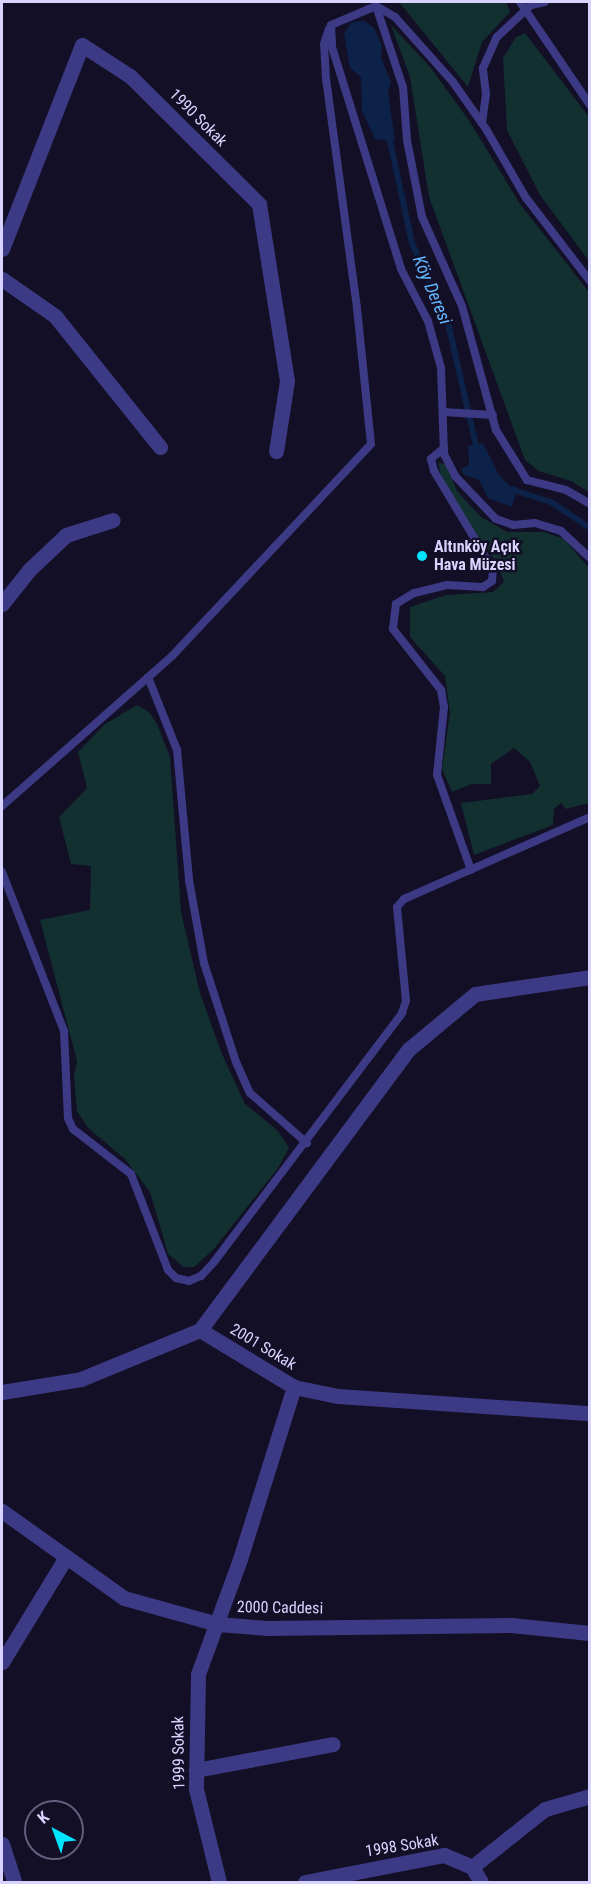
<!DOCTYPE html>
<html>
<head>
<meta charset="utf-8">
<style>
	body { margin:0 }
	#map { position:relative; width:591px; height:1884px; overflow:hidden; background:#130f26; font-family:"Roboto Condensed",sans-serif }
	div>[style] { position:absolute }
	.green>* { inset:0; background:#12302f }
	.water>* { inset:0; background:#0c2248 }
	.stream>* { height:6px; margin:-3px; padding:0 3px; transform-origin:3px; border-radius:3px; background:#0c2248 }
	.service>* { height:8px; margin:-4px; padding:0 4px; transform-origin:4px; border-radius:4px; background:#3d3a85 }
	.minor>* { height:15px; margin:-7.5px; padding:0 7.5px; transform-origin:7.5px; border-radius:7.5px; background:#3d3a85 }
	.dots>* { width:16px; height:16px; translate:-50% -50%; box-sizing:border-box; border:3px solid #130f26; border-radius:50% }
	span { translate:-50% -50%; white-space:nowrap; text-align:center; line-height:1.15; -webkit-text-stroke:5px #130f26; paint-order:stroke }
	.street-label { font-size:16px; color:#d9d4ff }
	.poi-label { font-size:16px; color:#d9d4ff; font-weight:700 }
	.left { translate:0 -50%; text-align:left }
	.water-label { font-size:18px; color:#62b6ff; font-style:italic }
	.frame { position:absolute; inset:0; border:3px solid #d9d4ff; pointer-events:none }
	.north { position:absolute; left:24px; top:1800px; width:60px; height:60px; box-sizing:border-box; background:#130f26; border:2px solid #625e7d; border-radius:50%; rotate:319deg; font-size:16px; font-weight:700; line-height:24px; text-align:center; color:#d9d4ff }
	.north::after { content:''; display:block; margin:auto; width:21px; height:27px; background:#00e5ff; clip-path:polygon(50% 0,100% 100%,50% 72%,0 100%) }
</style>
</head>
<body>
<div id="map">
	<div class="green">
		<div style="clip-path:polygon(399px 2px,506px 2px,510px 12px,482px 42px,468px 87px)"></div>
		<div style="clip-path:polygon(391px 25px,431px 68px,470px 122px,520px 204px,589px 292px,589px 492px,571px 481px,539px 471px,525px 460px,429px 197px,410px 77px)"></div>
		<div style="clip-path:polygon(525px 33px,589px 117px,589px 261px,540px 195px,507px 130px,503px 58px,516px 37px)"></div>
		<div style="clip-path:polygon(438px 462px,446px 465px,457px 491px,481px 517px,507px 532px,544px 532px,564px 539px,589px 568px,589px 803px,566px 809px,561px 803px,554px 809px,553px 825px,474px 855px,461px 803px,532px 794px,540px 786px,530px 762px,514px 748px,491px 764px,491px 784px,472px 784px,452px 792px,442px 769px,450px 713px,445px 676px,410px 637px,410px 607px,446px 595px,493px 592px,504px 582px,496px 561px,471px 530px,441px 477px)"></div>
		<div style="clip-path:polygon(137px 705px,149px 712px,157px 724px,170px 757px,181px 912px,200px 993px,222px 1054px,245px 1104px,278px 1131px,289px 1148px,278px 1168px,214px 1249px,194px 1267px,184px 1267px,168px 1254px,150px 1192px,125px 1159px,88px 1128px,77px 1111px,74px 1077px,77px 1061px,40px 920px,90px 910px,91px 866px,71px 864px,59px 817px,87px 788px,78px 752px,105px 724px)"></div>
	</div>
	<div class="water">
		<div style="clip-path:polygon(364px 21px,374px 28px,382px 46px,381px 58px,391px 82px,388px 92px,395px 141px,375px 139px,362px 111px,361px 77px,350px 68px,344px 33px,352px 22px)"></div>
		<div style="clip-path:polygon(483px 443px,499px 475px,510px 486px,518px 487px,512px 507px,488px 498px,479px 480px,464px 475px,461px 469px,469px 465px,468px 446px)"></div>
	</div>
	<div class="stream">
		<div style="left:388px;top:132px;width:114px;rotate:77.8deg"></div>
		<div style="left:412px;top:243px;width:88px;rotate:65.8deg"></div>
		<div style="left:448px;top:323px;width:130px;rotate:77.1deg"></div>
		<div style="left:510px;top:489px;width:43px;rotate:17.6deg"></div>
		<div style="left:551px;top:502px;width:47px;rotate:33.7deg"></div>
	</div>
	<div class="service">
		<div style="left:520px;top:2px;width:125px;rotate:55.8deg"></div>
		<div style="left:376px;top:6px;width:85px;rotate:71.6deg"></div>
		<div style="left:403px;top:87px;width:53px;rotate:85.7deg"></div>
		<div style="left:407px;top:140px;width:78px;rotate:79deg"></div>
		<div style="left:422px;top:217px;width:98px;rotate:65.8deg"></div>
		<div style="left:462px;top:306px;width:129px;rotate:74.7deg"></div>
		<div style="left:496px;top:430px;width:59px;rotate:58.2deg"></div>
		<div style="left:527px;top:480px;width:40px;rotate:14.4deg"></div>
		<div style="left:566px;top:490px;width:28px;rotate:30deg"></div>
		<div style="left:482px;top:123px;width:29px;rotate:-82deg"></div>
		<div style="left:486px;top:94px;width:26px;rotate:-97deg"></div>
		<div style="left:483px;top:68px;width:34px;rotate:-66deg"></div>
		<div style="left:497px;top:37px;width:47px;rotate:-43.3deg"></div>
		<div style="left:531px;top:5px;width:14px;rotate:-12deg"></div>
		<div style="left:590px;top:281px;width:105px;rotate:-127.6deg"></div>
		<div style="left:526px;top:198px;width:80px;rotate:-120.1deg"></div>
		<div style="left:486px;top:129px;width:57px;rotate:-125.1deg"></div>
		<div style="left:453px;top:82px;width:87px;rotate:-131.7deg"></div>
		<div style="left:395px;top:17px;width:22px;rotate:-150deg"></div>
		<div style="left:376px;top:6px;width:49px;rotate:157.1deg"></div>
		<div style="left:331px;top:25px;width:22px;rotate:87deg"></div>
		<div style="left:332px;top:47px;width:232px;rotate:72.7deg"></div>
		<div style="left:401px;top:269px;width:59px;rotate:62.6deg"></div>
		<div style="left:428px;top:321px;width:49px;rotate:74.5deg"></div>
		<div style="left:441px;top:368px;width:86px;rotate:88deg"></div>
		<div style="left:444px;top:454px;width:25px;rotate:63deg"></div>
		<div style="left:455px;top:476px;width:59px;rotate:46.4deg"></div>
		<div style="left:496px;top:519px;width:18px;rotate:19deg"></div>
		<div style="left:513px;top:525px;width:22px;rotate:-5deg"></div>
		<div style="left:535px;top:523px;width:27px;rotate:17deg"></div>
		<div style="left:561px;top:531px;width:40px;rotate:43deg"></div>
		<div style="left:443px;top:412px;width:50px;rotate:3.4deg"></div>
		<div style="left:444px;top:448px;width:17px;rotate:140deg"></div>
		<div style="left:431px;top:459px;width:12px;rotate:76deg"></div>
		<div style="left:434px;top:471px;width:114px;rotate:59deg"></div>
		<div style="left:493px;top:569px;width:12px;rotate:95deg"></div>
		<div style="left:492px;top:581px;width:11px;rotate:146deg"></div>
		<div style="left:483px;top:587px;width:36px;rotate:-177deg"></div>
		<div style="left:447px;top:585px;width:34px;rotate:166deg"></div>
		<div style="left:414px;top:593px;width:21px;rotate:149deg"></div>
		<div style="left:396px;top:604px;width:25px;rotate:97deg"></div>
		<div style="left:393px;top:629px;width:78px;rotate:51.8deg"></div>
		<div style="left:441px;top:690px;width:17px;rotate:80deg"></div>
		<div style="left:444px;top:707px;width:68px;rotate:95.9deg"></div>
		<div style="left:437px;top:775px;width:101px;rotate:70.3deg"></div>
		<div style="left:148px;top:677px;width:79px;rotate:68.3deg"></div>
		<div style="left:177px;top:750px;width:131px;rotate:84.7deg"></div>
		<div style="left:189px;top:880px;width:84px;rotate:79.8deg"></div>
		<div style="left:204px;top:963px;width:104px;rotate:72.1deg"></div>
		<div style="left:236px;top:1062px;width:34px;rotate:66deg"></div>
		<div style="left:250px;top:1093px;width:76px;rotate:41.3deg"></div>
		<div style="left:2px;top:806px;width:228px;rotate:-41.4deg"></div>
		<div style="left:173px;top:655px;width:289px;rotate:-46.8deg"></div>
		<div style="left:371px;top:444px;width:137px;rotate:-95.9deg"></div>
		<div style="left:357px;top:308px;width:230px;rotate:-97.7deg"></div>
		<div style="left:326px;top:80px;width:36px;rotate:-93deg"></div>
		<div style="left:324px;top:44px;width:16px;rotate:-72deg"></div>
		<div style="left:2px;top:872px;width:171px;rotate:68.7deg"></div>
		<div style="left:64px;top:1031px;width:87px;rotate:87.4deg"></div>
		<div style="left:68px;top:1118px;width:12px;rotate:66deg"></div>
		<div style="left:73px;top:1129px;width:73px;rotate:37.8deg"></div>
		<div style="left:131px;top:1174px;width:103px;rotate:68.9deg"></div>
		<div style="left:168px;top:1270px;width:11px;rotate:45deg"></div>
		<div style="left:176px;top:1278px;width:13px;rotate:13deg"></div>
		<div style="left:189px;top:1281px;width:13px;rotate:-23deg"></div>
		<div style="left:201px;top:1276px;width:19px;rotate:-47deg"></div>
		<div style="left:214px;top:1262px;width:312px;rotate:-52.9deg"></div>
		<div style="left:402px;top:1013px;width:13px;rotate:-72deg"></div>
		<div style="left:406px;top:1001px;width:94px;rotate:-95.5deg"></div>
		<div style="left:397px;top:907px;width:11px;rotate:-49deg"></div>
		<div style="left:404px;top:899px;width:203px;rotate:-23.8deg"></div>
	</div>
	<div class="minor">
		<div style="left:2px;top:249px;width:219px;rotate:-68.6deg"></div>
		<div style="left:82px;top:45px;width:57px;rotate:32.9deg"></div>
		<div style="left:130px;top:76px;width:182px;rotate:44.8deg"></div>
		<div style="left:259px;top:204px;width:179px;rotate:81deg"></div>
		<div style="left:287px;top:381px;width:71px;rotate:98.9deg"></div>
		<div style="left:2px;top:279px;width:65px;rotate:34.9deg"></div>
		<div style="left:55px;top:316px;width:168px;rotate:51.3deg"></div>
		<div style="left:2px;top:604px;width:43px;rotate:-51.5deg"></div>
		<div style="left:29px;top:570px;width:51px;rotate:-43.4deg"></div>
		<div style="left:66px;top:535px;width:49px;rotate:-17.7deg"></div>
		<div style="left:200px;top:1330px;width:350px;rotate:-53.4deg"></div>
		<div style="left:409px;top:1049px;width:86px;rotate:-39.8deg"></div>
		<div style="left:475px;top:994px;width:116px;rotate:-8.4deg"></div>
		<div style="left:2px;top:1392px;width:80px;rotate:-9.3deg"></div>
		<div style="left:81px;top:1379px;width:129px;rotate:-22.4deg"></div>
		<div style="left:200px;top:1330px;width:110px;rotate:31.2deg"></div>
		<div style="left:294px;top:1387px;width:45px;rotate:11.6deg"></div>
		<div style="left:338px;top:1396px;width:253px;rotate:3.9deg"></div>
		<div style="left:2px;top:1511px;width:150px;rotate:35.5deg"></div>
		<div style="left:124px;top:1598px;width:97px;rotate:15.6deg"></div>
		<div style="left:217px;top:1624px;width:50px;rotate:4.6deg"></div>
		<div style="left:267px;top:1628px;width:244px;rotate:-0.7deg"></div>
		<div style="left:511px;top:1625px;width:79px;rotate:5.8deg"></div>
		<div style="left:2px;top:1662px;width:123px;rotate:-58.6deg"></div>
		<div style="left:196px;top:1770px;width:139px;rotate:-10.7deg"></div>
		<div style="left:2px;top:1844px;width:40px;rotate:72deg"></div>
		<div style="left:472px;top:1867px;width:93px;rotate:-38.5deg"></div>
		<div style="left:545px;top:1809px;width:47px;rotate:-16.1deg"></div>
		<div style="left:472px;top:1867px;width:17px;rotate:59deg"></div>
		<div style="left:219px;top:1882px;width:96px;rotate:-103.9deg"></div>
		<div style="left:196px;top:1789px;width:115px;rotate:-89deg"></div>
		<div style="left:198px;top:1674px;width:122px;rotate:-69.9deg"></div>
		<div style="left:240px;top:1559px;width:180px;rotate:-72.6deg"></div>
		<div style="left:305px;top:1882px;width:142px;rotate:-11deg"></div>
		<div style="left:444px;top:1855px;width:30px;rotate:23deg"></div>
	</div>
	<div class="dots">
		<div style="left:422px;top:556px;background:#00e5ff"></div>
	</div>
	<div class="street-label">
		<span style="left:198px;top:118px;rotate:45deg">1990 Sokak</span>
		<span style="left:263px;top:1347px;rotate:31deg">2001 Sokak</span>
		<span style="left:280px;top:1608px;rotate:1deg">2000 Caddesi</span>
		<span style="left:179px;top:1753px;rotate:-91deg">1999 Sokak</span>
		<span style="left:402px;top:1846px;rotate:-9deg">1998 Sokak</span>
	</div>
	<div class="poi-label">
		<span class="left" style="left:434px;top:556px">Altınköy Açık<br>Hava Müzesi</span>
	</div>
	<div class="water-label">
		<span style="left:432px;top:290px;rotate:67deg">Köy Deresi</span>
	</div>
	<div class="frame"></div>
	<div class="north">K</div>
</div>
</body>
</html>
